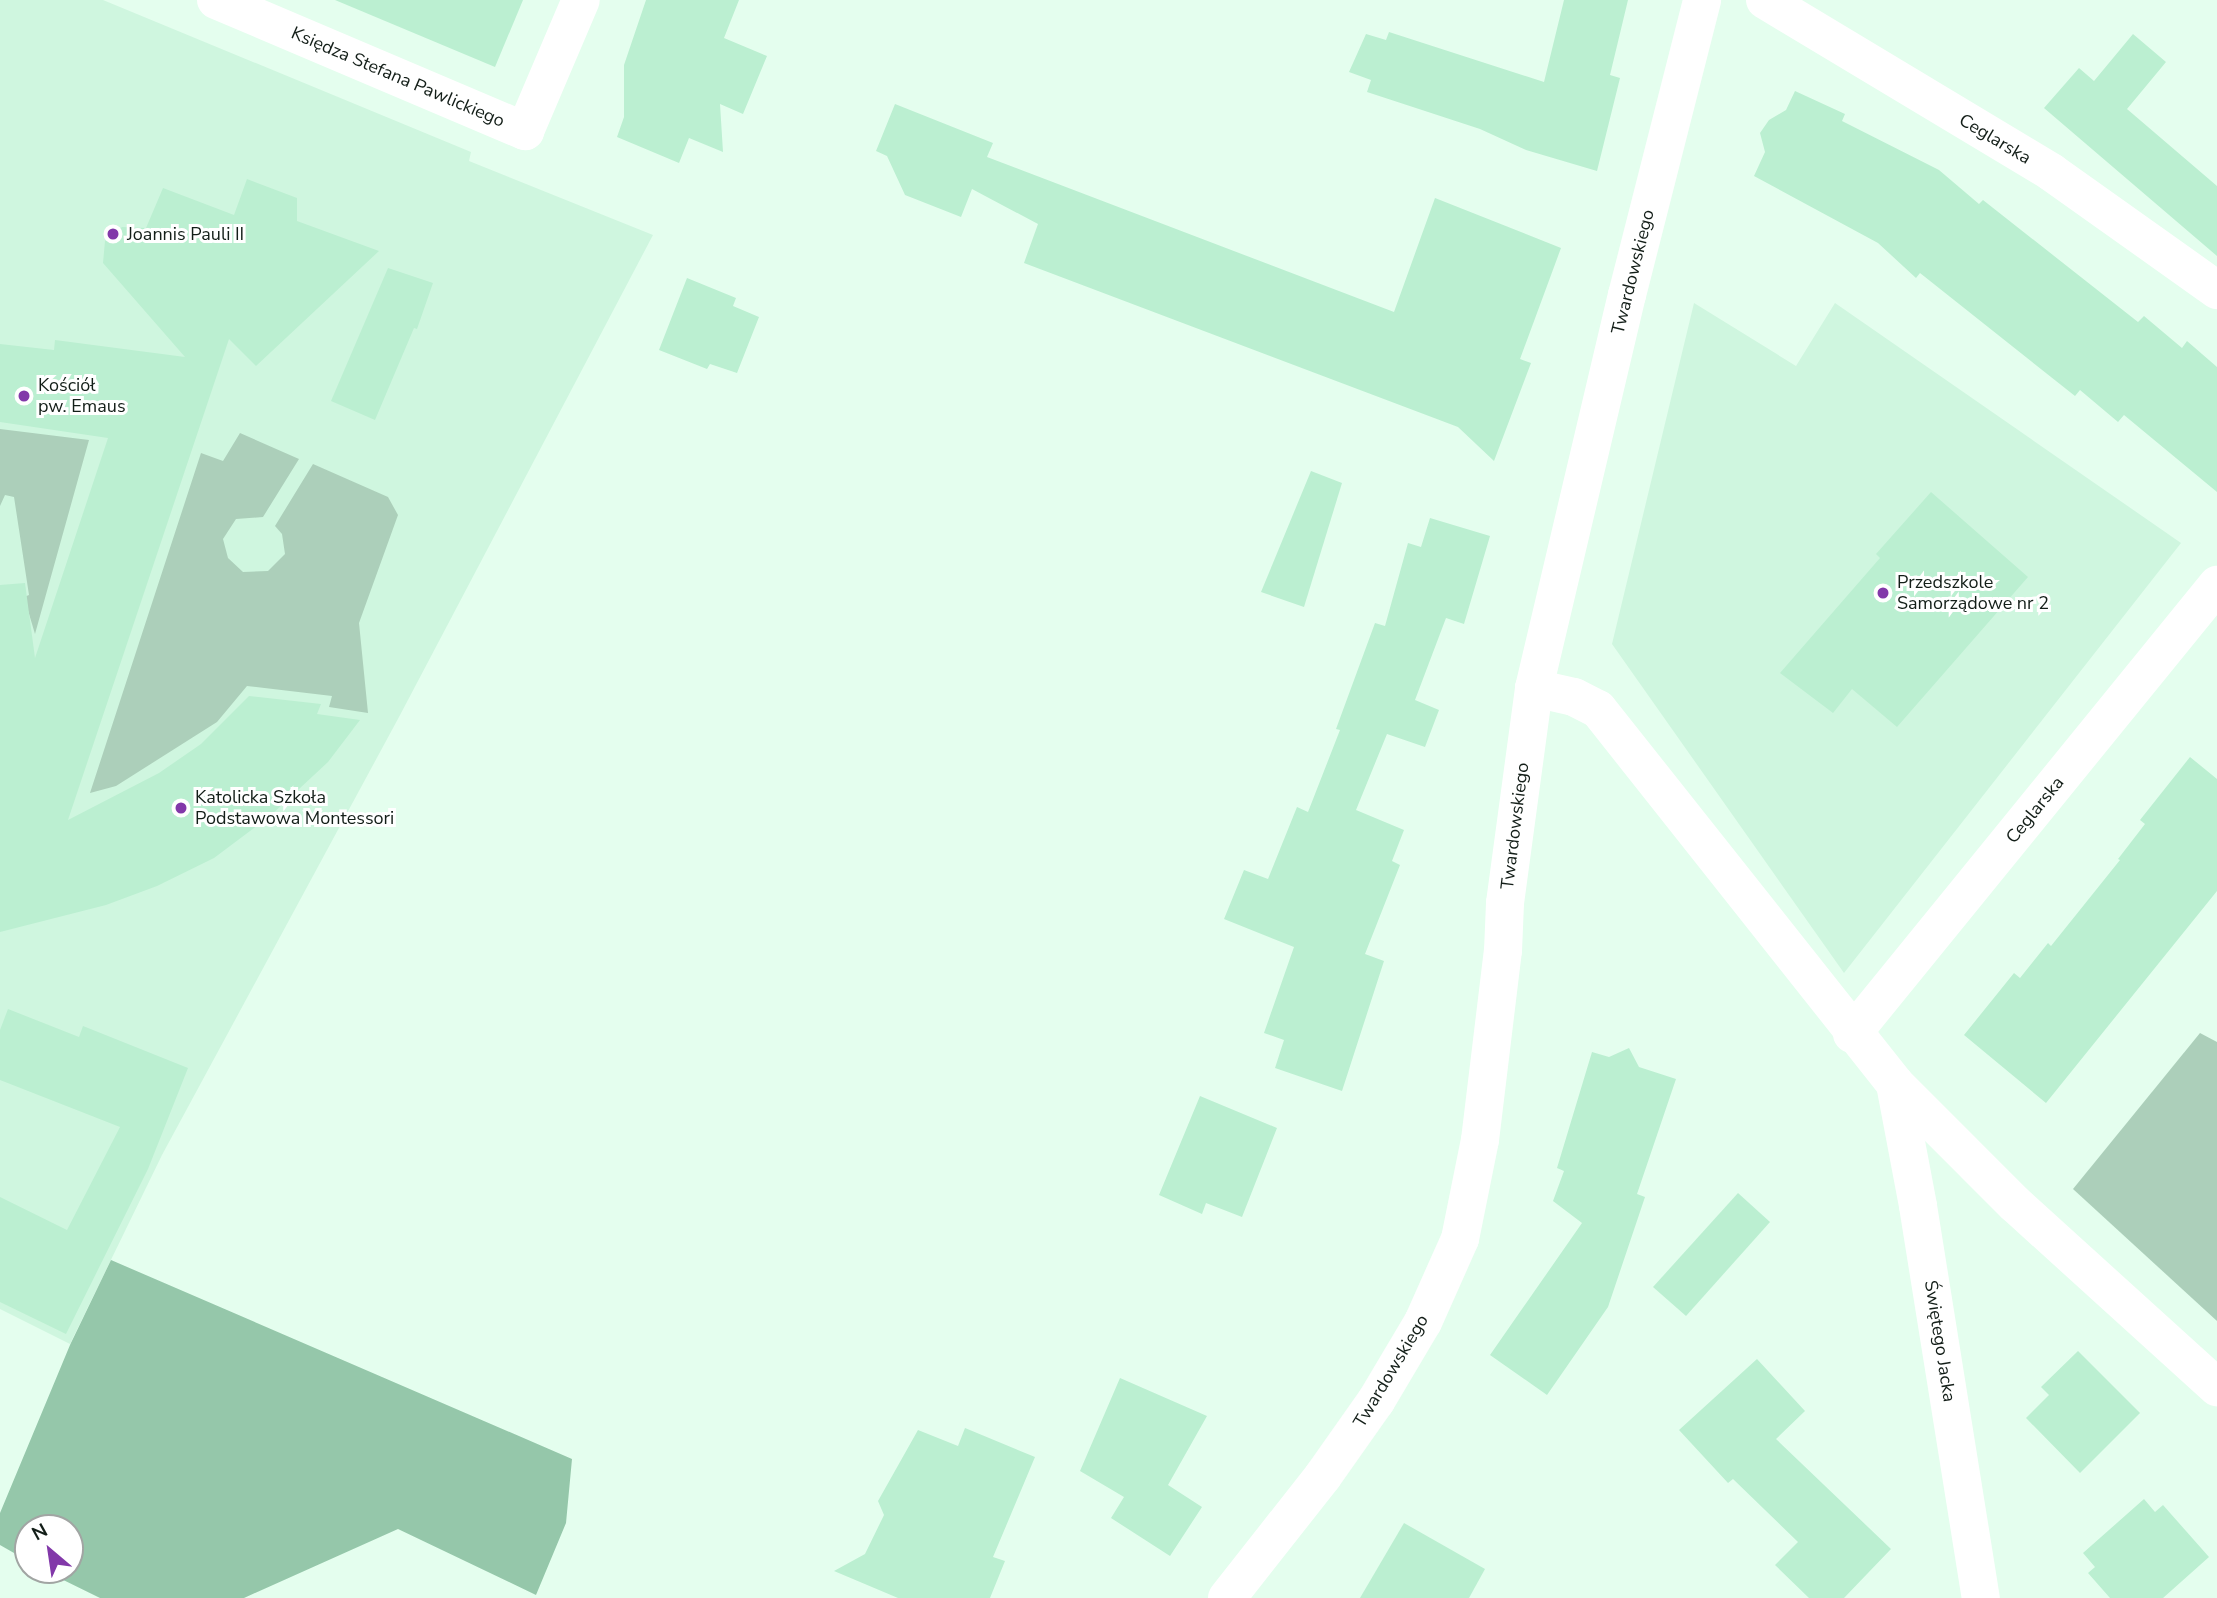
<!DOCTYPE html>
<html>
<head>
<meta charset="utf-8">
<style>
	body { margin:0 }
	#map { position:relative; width:2217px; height:1598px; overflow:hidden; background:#e4feee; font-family:"Nunito Sans",sans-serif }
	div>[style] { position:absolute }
	.built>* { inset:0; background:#cff6df }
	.green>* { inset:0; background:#accfba }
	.forest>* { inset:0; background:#95c7aa }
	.building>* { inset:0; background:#bbefd1 }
	.street>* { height:38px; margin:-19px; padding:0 19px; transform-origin:19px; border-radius:19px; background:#fff }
	.dots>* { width:19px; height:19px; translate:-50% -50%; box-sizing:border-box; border:4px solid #fff; border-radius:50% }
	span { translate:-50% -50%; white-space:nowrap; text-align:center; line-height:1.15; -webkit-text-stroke:6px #fff; paint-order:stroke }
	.street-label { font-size:18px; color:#131e18 }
	.poi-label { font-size:18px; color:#131e18 }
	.left { translate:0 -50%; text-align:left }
	.north { position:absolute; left:14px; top:1514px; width:70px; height:70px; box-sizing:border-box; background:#fff; border:2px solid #a1a5a3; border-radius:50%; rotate:331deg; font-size:19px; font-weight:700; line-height:28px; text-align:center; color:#131e18 }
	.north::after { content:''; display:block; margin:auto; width:24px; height:32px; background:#8238a9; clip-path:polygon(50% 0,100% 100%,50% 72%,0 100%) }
</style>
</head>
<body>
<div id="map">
	<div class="built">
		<div style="clip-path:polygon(0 0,103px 0,471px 152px,469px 161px,653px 235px,399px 717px,162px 1155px,70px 1344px,0 1309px)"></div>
		<div style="clip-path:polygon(1694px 303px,1796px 366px,1835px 303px,2181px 543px,1844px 973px,1612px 644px)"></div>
	</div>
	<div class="green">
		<div style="clip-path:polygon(0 429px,89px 440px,35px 634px,24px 597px,29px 595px,14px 497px,5px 495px,0 506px)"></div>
		<div style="clip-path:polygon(240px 433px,299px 459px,263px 517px,236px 519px,223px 539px,228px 558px,243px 572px,268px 571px,285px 554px,282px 534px,275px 526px,313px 464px,388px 497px,398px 515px,359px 623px,368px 713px,329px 707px,332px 696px,247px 686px,217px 722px,116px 786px,90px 793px,201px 453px,223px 461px)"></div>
		<div style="clip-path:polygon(2200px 1033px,2217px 1042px,2217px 1321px,2073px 1189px)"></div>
	</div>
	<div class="forest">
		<div style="clip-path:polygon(111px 1260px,572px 1459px,566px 1523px,536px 1595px,398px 1529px,244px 1598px,100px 1598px,43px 1570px,70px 1570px,70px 1528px,28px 1528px,28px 1561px,0 1545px,0 1513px,70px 1345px)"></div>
	</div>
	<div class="building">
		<div style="clip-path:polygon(335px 0,523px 0,495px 67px)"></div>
		<div style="clip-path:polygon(646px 0,739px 0,724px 38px,767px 56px,743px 114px,720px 104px,723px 152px,689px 138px,679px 163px,617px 137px,624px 117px,624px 65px)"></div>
		<div style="clip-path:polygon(1564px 0,1628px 0,1610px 75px,1620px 78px,1597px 171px,1526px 150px,1480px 129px,1367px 92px,1371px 80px,1349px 72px,1366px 34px,1386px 40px,1389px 32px,1544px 82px)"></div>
		<div style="clip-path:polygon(2133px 34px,2166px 62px,2127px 109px,2217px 186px,2217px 256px,2044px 108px,2079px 68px,2094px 81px)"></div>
		<div style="clip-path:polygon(1795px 91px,1845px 114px,1842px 121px,1939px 170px,1979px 204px,1983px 200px,2138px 322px,2144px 316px,2182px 348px,2187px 341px,2217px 367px,2217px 492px,2124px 415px,2118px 422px,2080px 390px,2075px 396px,1920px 273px,1916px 278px,1878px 243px,1754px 176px,1765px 152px,1760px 133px,1769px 120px,1786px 110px)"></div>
		<div style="clip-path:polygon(895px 104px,993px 143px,987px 157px,1394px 312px,1435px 198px,1561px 248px,1520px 359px,1531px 363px,1494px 461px,1458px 427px,1024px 263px,1038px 224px,972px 189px,961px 217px,905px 195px,887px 156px,876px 151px)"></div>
		<div style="clip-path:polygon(247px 179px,297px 198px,297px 221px,379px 251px,256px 366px,229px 339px,68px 820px,159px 773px,201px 744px,249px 696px,321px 704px,317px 714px,360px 720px,328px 762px,270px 816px,214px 858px,157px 886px,106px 905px,0 932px,0 585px,25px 583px,35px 658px,108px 438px,0 422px,0 344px,54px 350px,55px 340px,185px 357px,103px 263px,105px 241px,122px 227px,146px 228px,163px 188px,234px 215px)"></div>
		<div style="clip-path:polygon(388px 268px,433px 283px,417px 329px,414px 328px,375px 420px,331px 401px)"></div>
		<div style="clip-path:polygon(687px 278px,736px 298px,733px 306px,759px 317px,737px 373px,710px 364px,707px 369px,659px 350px)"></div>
		<div style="clip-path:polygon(1311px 471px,1342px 483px,1304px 607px,1261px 592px)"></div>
		<div style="clip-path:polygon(1931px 492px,2028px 577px,1897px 727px,1852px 689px,1833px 713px,1780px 673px,1880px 558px,1876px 554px)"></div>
		<div style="clip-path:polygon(1430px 518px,1490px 536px,1464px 624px,1446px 618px,1415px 700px,1439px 710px,1425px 747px,1387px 734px,1356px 810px,1404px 830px,1392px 861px,1400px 865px,1365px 954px,1384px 961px,1342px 1091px,1275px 1068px,1284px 1040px,1264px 1033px,1294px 947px,1224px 919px,1244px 870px,1268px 879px,1297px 807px,1308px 812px,1340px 730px,1336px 729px,1375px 623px,1385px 626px,1408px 543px,1421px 547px)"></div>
		<div style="clip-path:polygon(2190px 757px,2217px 779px,2217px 891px,2046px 1103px,1964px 1035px,2014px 973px,2020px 978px,2048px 943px,2051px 946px,2120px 860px,2118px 859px,2145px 824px,2140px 820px)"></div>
		<div style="clip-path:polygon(8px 1009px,79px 1037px,83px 1026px,188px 1068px,148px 1169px,66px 1334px,0 1302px,0 1197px,67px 1230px,120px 1127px,0 1080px,0 1030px)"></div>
		<div style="clip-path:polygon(1629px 1048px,1639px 1067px,1676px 1079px,1637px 1194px,1645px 1197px,1608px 1307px,1547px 1395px,1490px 1355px,1582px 1223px,1553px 1201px,1564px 1171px,1557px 1168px,1592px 1052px,1609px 1057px)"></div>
		<div style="clip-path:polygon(1200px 1096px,1277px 1128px,1242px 1217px,1206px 1203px,1202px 1214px,1159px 1195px)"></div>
		<div style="clip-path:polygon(1738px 1193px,1770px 1222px,1686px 1316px,1653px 1287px)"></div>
		<div style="clip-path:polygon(2078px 1351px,2140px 1413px,2080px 1473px,2026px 1418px,2049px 1395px,2041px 1387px)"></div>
		<div style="clip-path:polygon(1757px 1359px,1805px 1411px,1776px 1439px,1891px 1549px,1844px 1598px,1809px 1598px,1775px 1565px,1798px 1542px,1733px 1479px,1728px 1483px,1679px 1430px)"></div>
		<div style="clip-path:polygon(1120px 1378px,1207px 1416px,1168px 1485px,1202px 1507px,1170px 1556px,1111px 1518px,1124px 1497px,1080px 1471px)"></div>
		<div style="clip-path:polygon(965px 1428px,1035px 1457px,993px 1557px,1005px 1561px,990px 1598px,898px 1598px,834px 1571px,865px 1554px,884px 1515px,878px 1501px,918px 1430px,958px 1446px)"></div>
		<div style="clip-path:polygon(2144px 1499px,2155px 1512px,2163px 1505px,2209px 1557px,2163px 1598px,2110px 1598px,2088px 1573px,2095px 1567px,2083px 1553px)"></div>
		<div style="clip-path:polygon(1404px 1523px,1485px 1569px,1469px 1598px,1360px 1598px)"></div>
	</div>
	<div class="street">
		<div style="left:216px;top:0;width:336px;rotate:23deg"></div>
		<div style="left:525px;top:131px;width:142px;rotate:-66.9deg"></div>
		<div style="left:1765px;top:0;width:334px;rotate:31deg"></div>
		<div style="left:2051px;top:172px;width:204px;rotate:35.4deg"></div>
		<div style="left:1534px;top:688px;width:41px;rotate:12.7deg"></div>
		<div style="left:1574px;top:697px;width:27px;rotate:27deg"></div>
		<div style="left:1598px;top:709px;width:478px;rotate:51.6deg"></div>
		<div style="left:1895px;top:1084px;width:170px;rotate:45deg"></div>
		<div style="left:2015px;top:1204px;width:273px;rotate:42.2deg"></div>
		<div style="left:1852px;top:1034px;width:579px;rotate:-50.89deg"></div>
		<div style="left:1895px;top:1084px;width:124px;rotate:79.3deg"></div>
		<div style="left:1918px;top:1206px;width:397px;rotate:80.9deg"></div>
		<div style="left:1227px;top:1598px;width:155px;rotate:-51.8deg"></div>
		<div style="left:1323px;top:1476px;width:92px;rotate:-54.8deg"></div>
		<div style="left:1376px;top:1401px;width:92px;rotate:-59.3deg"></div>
		<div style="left:1423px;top:1322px;width:91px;rotate:-66deg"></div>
		<div style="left:1460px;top:1239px;width:101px;rotate:-78.6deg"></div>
		<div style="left:1480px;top:1140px;width:190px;rotate:-83.1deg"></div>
		<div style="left:1503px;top:951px;width:48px;rotate:-87.6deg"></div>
		<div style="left:1505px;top:903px;width:217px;rotate:-82.3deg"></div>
		<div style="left:1534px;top:688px;width:404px;rotate:-76.7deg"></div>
		<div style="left:1627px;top:295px;width:304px;rotate:-75.7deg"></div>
	</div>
	<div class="dots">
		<div style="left:113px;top:234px;background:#8238a9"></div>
		<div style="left:24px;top:396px;background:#8238a9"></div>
		<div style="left:1883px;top:593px;background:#8238a9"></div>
		<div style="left:181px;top:808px;background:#8238a9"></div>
	</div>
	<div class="street-label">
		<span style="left:398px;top:77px;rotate:23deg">Księdza Stefana Pawlickiego</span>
		<span style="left:1995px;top:139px;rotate:31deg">Ceglarska</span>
		<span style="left:1633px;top:272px;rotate:-76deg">Twardowskiego</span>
		<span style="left:2035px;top:810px;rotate:-51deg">Ceglarska</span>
		<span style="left:1515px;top:826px;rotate:-83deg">Twardowskiego</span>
		<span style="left:1940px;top:1341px;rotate:81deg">Świętego Jacka</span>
		<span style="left:1391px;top:1371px;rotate:-59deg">Twardowskiego</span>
	</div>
	<div class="poi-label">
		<span class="left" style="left:127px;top:234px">Joannis Pauli II</span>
		<span class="left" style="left:38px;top:396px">Kościół<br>pw. Emaus</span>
		<span class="left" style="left:1897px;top:593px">Przedszkole<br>Samorządowe nr 2</span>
		<span class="left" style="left:195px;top:808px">Katolicka Szkoła<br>Podstawowa Montessori</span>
	</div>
	<div class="north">N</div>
</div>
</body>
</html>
